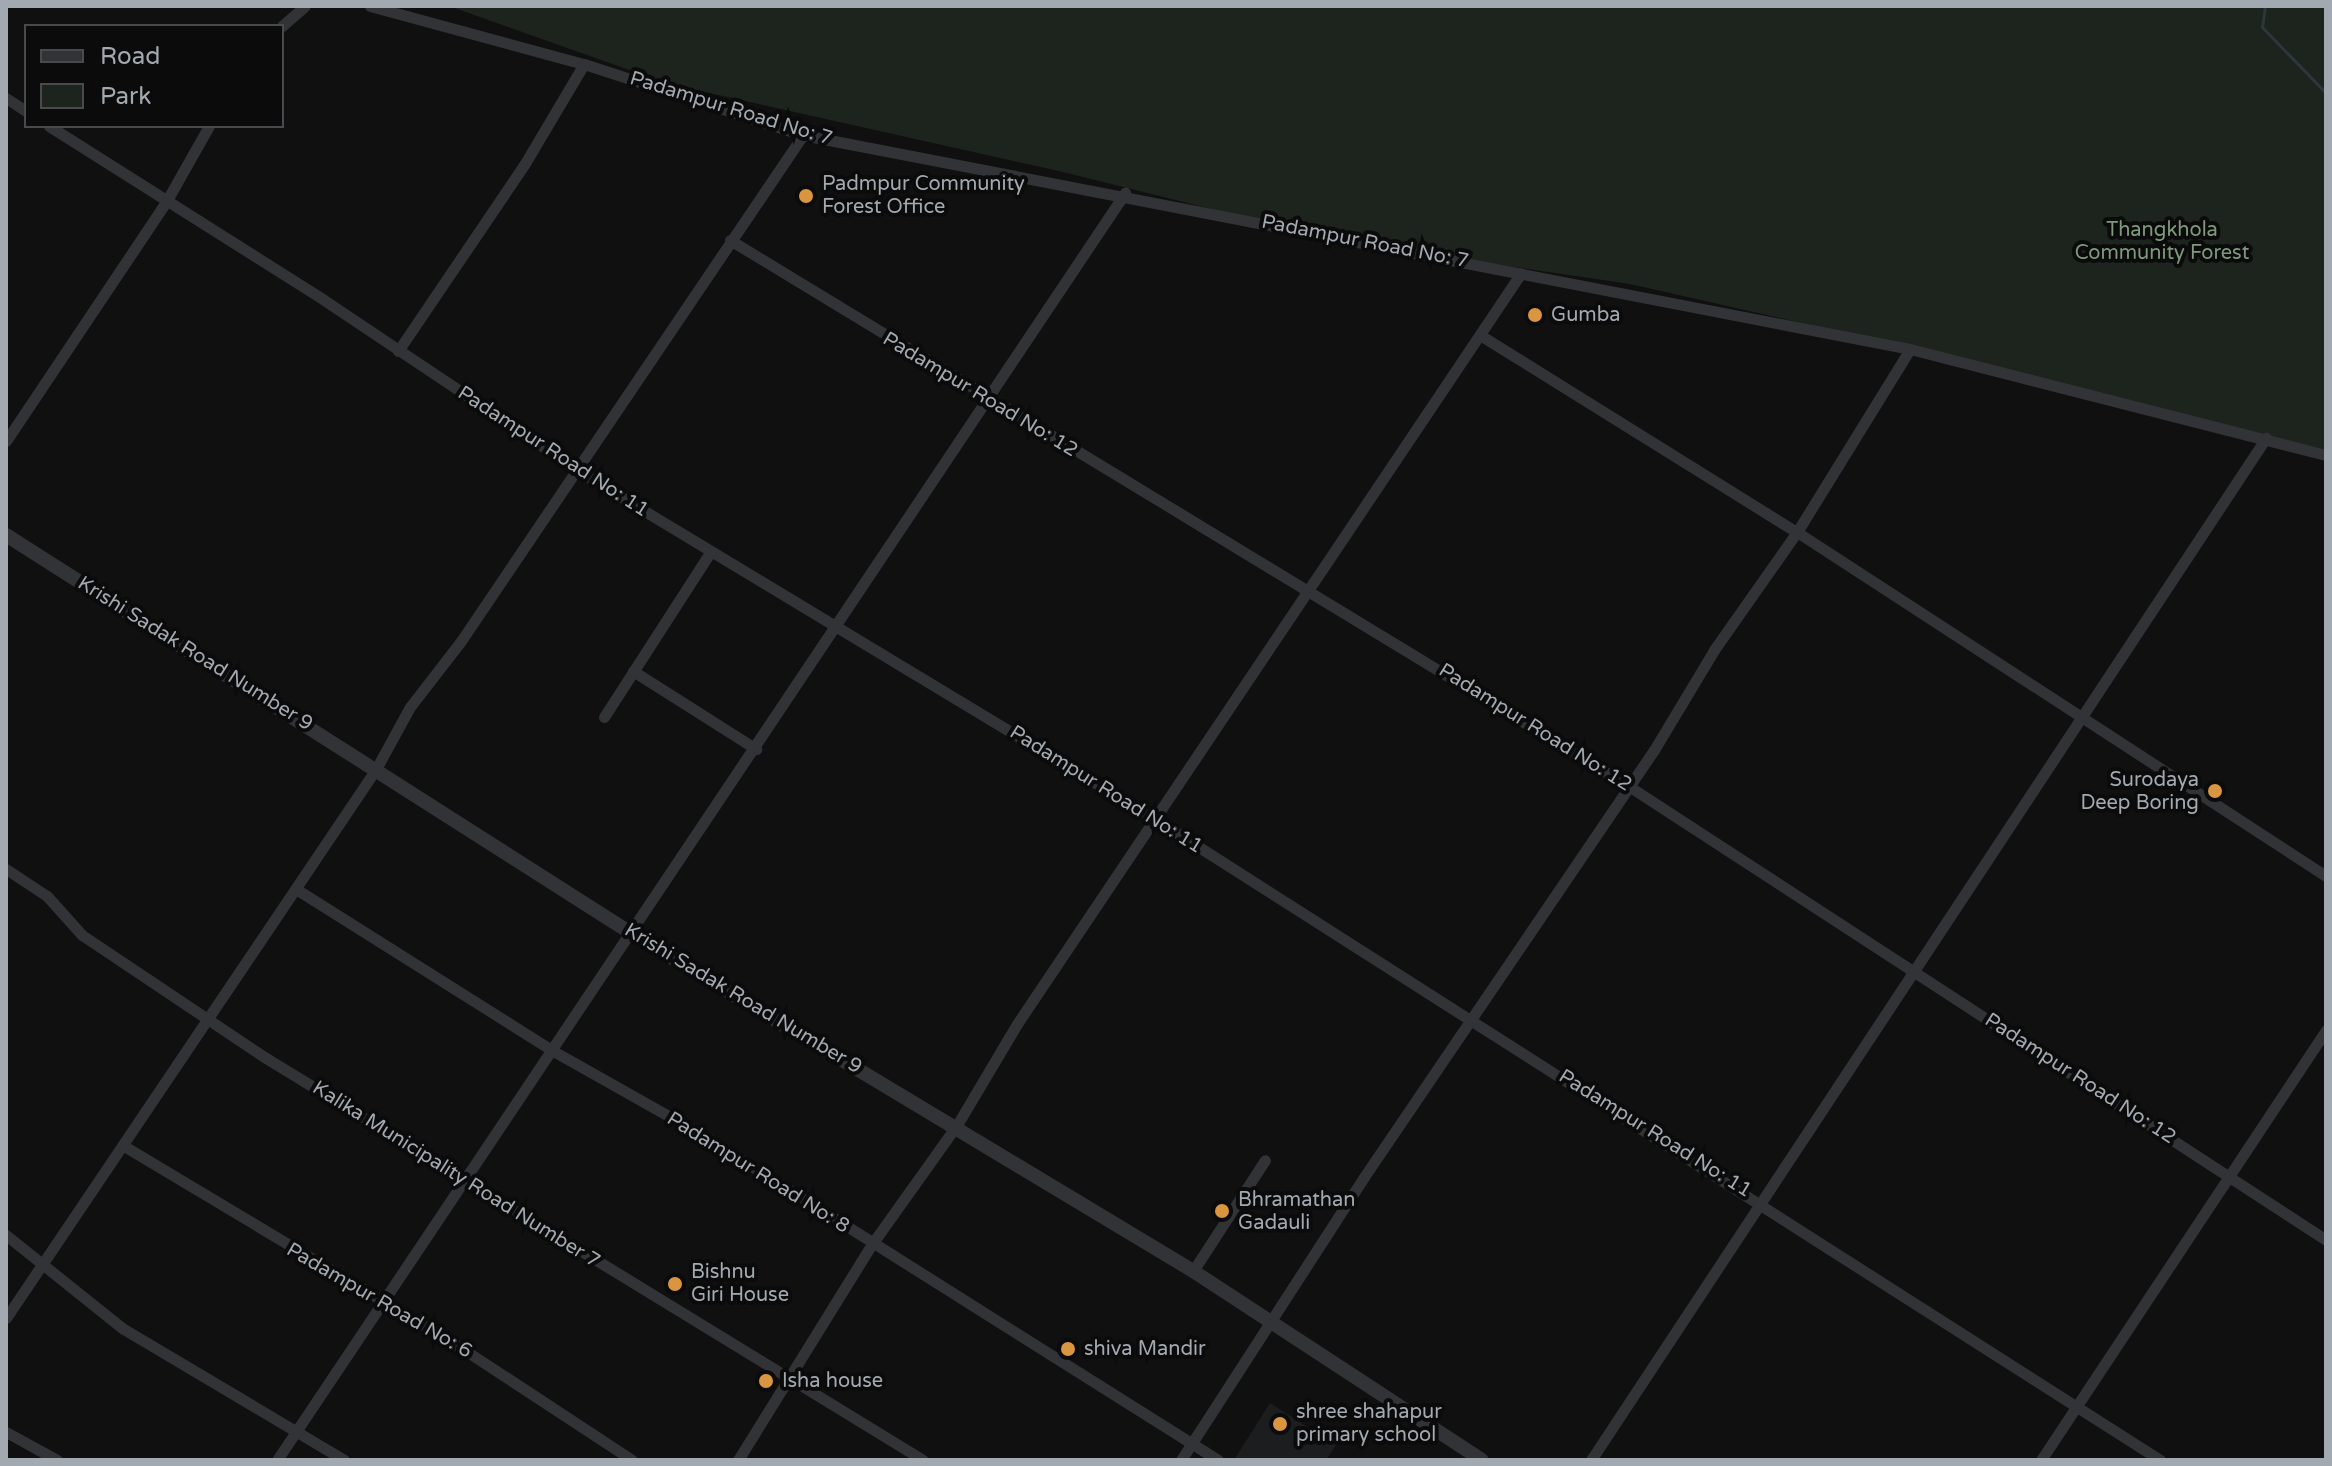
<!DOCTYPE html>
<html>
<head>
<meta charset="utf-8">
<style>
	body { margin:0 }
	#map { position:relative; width:2332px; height:1466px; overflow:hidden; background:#101011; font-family:"Varela Round",sans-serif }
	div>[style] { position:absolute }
	.built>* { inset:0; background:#1c1d1e }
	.green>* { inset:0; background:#1d231d }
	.stream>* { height:3px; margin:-1.5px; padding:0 1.5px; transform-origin:1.5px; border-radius:1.5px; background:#2d363a }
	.minor>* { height:11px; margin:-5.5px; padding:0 5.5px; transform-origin:5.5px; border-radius:5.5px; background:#323336 }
	.tertiary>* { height:14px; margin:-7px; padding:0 7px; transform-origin:7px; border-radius:7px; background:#323336 }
	.dots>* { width:22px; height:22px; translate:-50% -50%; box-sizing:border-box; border:4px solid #0b0b0c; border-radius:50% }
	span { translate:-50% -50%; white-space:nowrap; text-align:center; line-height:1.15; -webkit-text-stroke:8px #0b0b0c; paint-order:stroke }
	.street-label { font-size:20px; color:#a3a9b0 }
	.poi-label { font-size:20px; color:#a3a9b0 }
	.left { translate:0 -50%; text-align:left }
	.right { translate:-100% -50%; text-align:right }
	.park-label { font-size:20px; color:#7e997c }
	.frame { position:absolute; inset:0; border:8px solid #a3a9b0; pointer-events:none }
	.legend { position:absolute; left:24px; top:24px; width:260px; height:104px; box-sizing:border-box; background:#0b0b0c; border:2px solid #484a4e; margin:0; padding:10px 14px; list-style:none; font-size:24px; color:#a3a9b0 }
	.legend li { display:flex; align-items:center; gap:16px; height:40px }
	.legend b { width:40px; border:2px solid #484a4e }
</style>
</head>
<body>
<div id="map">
	<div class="built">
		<div style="clip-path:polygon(1270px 1403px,1336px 1445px,1326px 1460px,1234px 1460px)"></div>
	</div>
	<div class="green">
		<div style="clip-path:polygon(449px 6px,2326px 6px,2326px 453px,1931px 352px,1630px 284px,1344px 242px,1063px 172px,669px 84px)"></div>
	</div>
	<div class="stream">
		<div style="left:2265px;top:6px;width:21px;rotate:98deg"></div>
		<div style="left:2262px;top:27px;width:92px;rotate:45.9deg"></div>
	</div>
	<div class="minor">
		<div style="left:370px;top:6px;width:222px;rotate:15.2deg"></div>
		<div style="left:584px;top:64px;width:230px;rotate:18deg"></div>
		<div style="left:803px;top:135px;width:1127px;rotate:10.94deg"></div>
		<div style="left:1910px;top:349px;width:429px;rotate:14.3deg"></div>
		<div style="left:282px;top:26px;width:30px;rotate:-41deg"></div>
		<div style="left:6px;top:98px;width:24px;rotate:33deg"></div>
		<div style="left:49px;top:126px;width:325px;rotate:32.3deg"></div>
		<div style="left:324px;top:300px;width:314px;rotate:33.8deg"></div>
		<div style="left:585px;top:475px;width:666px;rotate:31.11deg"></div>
		<div style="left:1155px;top:819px;width:1192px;rotate:32.53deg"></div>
		<div style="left:730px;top:240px;width:1050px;rotate:31.28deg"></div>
		<div style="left:1627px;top:785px;width:834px;rotate:33.06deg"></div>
		<div style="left:1480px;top:335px;width:373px;rotate:31.9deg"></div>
		<div style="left:1797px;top:532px;width:631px;rotate:33.04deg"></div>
		<div style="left:398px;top:351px;width:225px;rotate:-55.9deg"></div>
		<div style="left:524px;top:165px;width:117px;rotate:-59.3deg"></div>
		<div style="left:6px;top:441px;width:288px;rotate:-56.2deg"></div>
		<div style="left:166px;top:202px;width:87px;rotate:-60.5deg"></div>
		<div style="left:633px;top:671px;width:146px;rotate:32.4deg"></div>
		<div style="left:604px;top:717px;width:197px;rotate:-57.2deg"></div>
		<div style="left:6px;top:869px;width:49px;rotate:33.4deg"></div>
		<div style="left:47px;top:896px;width:52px;rotate:48.1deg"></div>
		<div style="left:82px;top:935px;width:221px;rotate:33.8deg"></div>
		<div style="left:266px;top:1058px;width:770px;rotate:31.46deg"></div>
		<div style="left:296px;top:889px;width:306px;rotate:32.2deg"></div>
		<div style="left:555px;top:1052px;width:165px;rotate:29.4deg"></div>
		<div style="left:699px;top:1133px;width:613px;rotate:32.21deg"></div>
		<div style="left:124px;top:1146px;width:388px;rotate:30.9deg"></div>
		<div style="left:457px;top:1345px;width:209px;rotate:33.3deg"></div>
		<div style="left:6px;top:1235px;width:149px;rotate:38.7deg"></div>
		<div style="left:122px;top:1328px;width:258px;rotate:30.7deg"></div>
		<div style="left:1193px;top:1271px;width:132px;rotate:-57deg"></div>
		<div style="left:6px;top:1318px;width:662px;rotate:-56.02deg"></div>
		<div style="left:376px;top:769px;width:71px;rotate:-61.3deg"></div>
		<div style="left:410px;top:707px;width:83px;rotate:-52.3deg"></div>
		<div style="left:461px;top:641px;width:611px;rotate:-55.95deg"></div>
		<div style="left:6px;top:1432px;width:58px;rotate:28.8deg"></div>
		<div style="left:277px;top:1460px;width:1525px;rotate:-56.21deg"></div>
		<div style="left:738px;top:1460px;width:254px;rotate:-58.2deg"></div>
		<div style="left:872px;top:1244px;width:146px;rotate:-54.5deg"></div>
		<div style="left:957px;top:1125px;width:117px;rotate:-59.3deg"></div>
		<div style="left:1017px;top:1024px;width:904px;rotate:-56.13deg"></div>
		<div style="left:1181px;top:1460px;width:337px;rotate:-57.1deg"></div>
		<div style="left:1364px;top:1177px;width:516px;rotate:-55.82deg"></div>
		<div style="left:1654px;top:750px;width:117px;rotate:-59deg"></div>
		<div style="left:1714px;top:650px;width:144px;rotate:-54.9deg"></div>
		<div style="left:1797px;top:532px;width:215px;rotate:-58.3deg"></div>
		<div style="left:1591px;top:1460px;width:1225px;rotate:-56.56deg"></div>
		<div style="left:2041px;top:1460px;width:516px;rotate:-56.46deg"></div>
	</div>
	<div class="tertiary">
		<div style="left:6px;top:535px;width:741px;rotate:32.49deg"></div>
		<div style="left:631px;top:933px;width:656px;rotate:31.02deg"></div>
		<div style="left:1193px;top:1271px;width:345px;rotate:33.2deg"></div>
	</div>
	<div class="dots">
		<div style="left:806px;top:196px;background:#d99540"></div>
		<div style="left:1535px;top:315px;background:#d99540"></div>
		<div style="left:2215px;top:791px;background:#d99540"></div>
		<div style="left:1222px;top:1211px;background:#d99540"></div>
		<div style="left:675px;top:1284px;background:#d99540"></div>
		<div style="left:1068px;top:1349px;background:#d99540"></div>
		<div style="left:766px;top:1381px;background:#d99540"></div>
		<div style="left:1280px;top:1424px;background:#d99540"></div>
	</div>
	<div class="street-label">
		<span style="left:731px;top:109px;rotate:17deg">Padampur Road No: 7</span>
		<span style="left:1365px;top:242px;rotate:11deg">Padampur Road No: 7</span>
		<span style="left:980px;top:395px;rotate:31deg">Padampur Road No: 12</span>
		<span style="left:553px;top:452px;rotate:33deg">Padampur Road No: 11</span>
		<span style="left:195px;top:654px;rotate:32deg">Krishi Sadak Road Number 9</span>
		<span style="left:1535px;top:728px;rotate:32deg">Padampur Road No: 12</span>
		<span style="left:1106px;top:790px;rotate:32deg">Padampur Road No: 11</span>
		<span style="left:743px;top:999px;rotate:31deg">Krishi Sadak Road Number 9</span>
		<span style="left:2080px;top:1079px;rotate:33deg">Padampur Road No: 12</span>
		<span style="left:1655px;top:1134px;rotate:32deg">Padampur Road No: 11</span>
		<span style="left:758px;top:1173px;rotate:32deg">Padampur Road No: 8</span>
		<span style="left:456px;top:1175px;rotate:32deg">Kalika Municipality Road Number 7</span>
		<span style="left:379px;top:1301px;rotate:30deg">Padampur Road No: 6</span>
	</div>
	<div class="poi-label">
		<span class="left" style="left:822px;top:196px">Padmpur Community<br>Forest Office</span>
		<span class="left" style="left:1551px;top:315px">Gumba</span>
		<span class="right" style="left:2199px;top:792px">Surodaya<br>Deep Boring</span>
		<span class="left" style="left:1238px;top:1212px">Bhramathan<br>Gadauli</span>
		<span class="left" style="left:691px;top:1284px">Bishnu<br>Giri House</span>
		<span class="left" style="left:1084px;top:1349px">shiva Mandir</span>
		<span class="left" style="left:782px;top:1381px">Isha house</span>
		<span class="left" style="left:1296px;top:1424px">shree shahapur<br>primary school</span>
	</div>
	<div class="park-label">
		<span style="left:2162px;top:242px">Thangkhola<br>Community Forest</span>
	</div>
	<div class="frame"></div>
	<ul class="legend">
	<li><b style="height:10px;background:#323336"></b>Road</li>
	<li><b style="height:22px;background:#1d231d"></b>Park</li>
	</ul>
</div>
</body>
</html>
